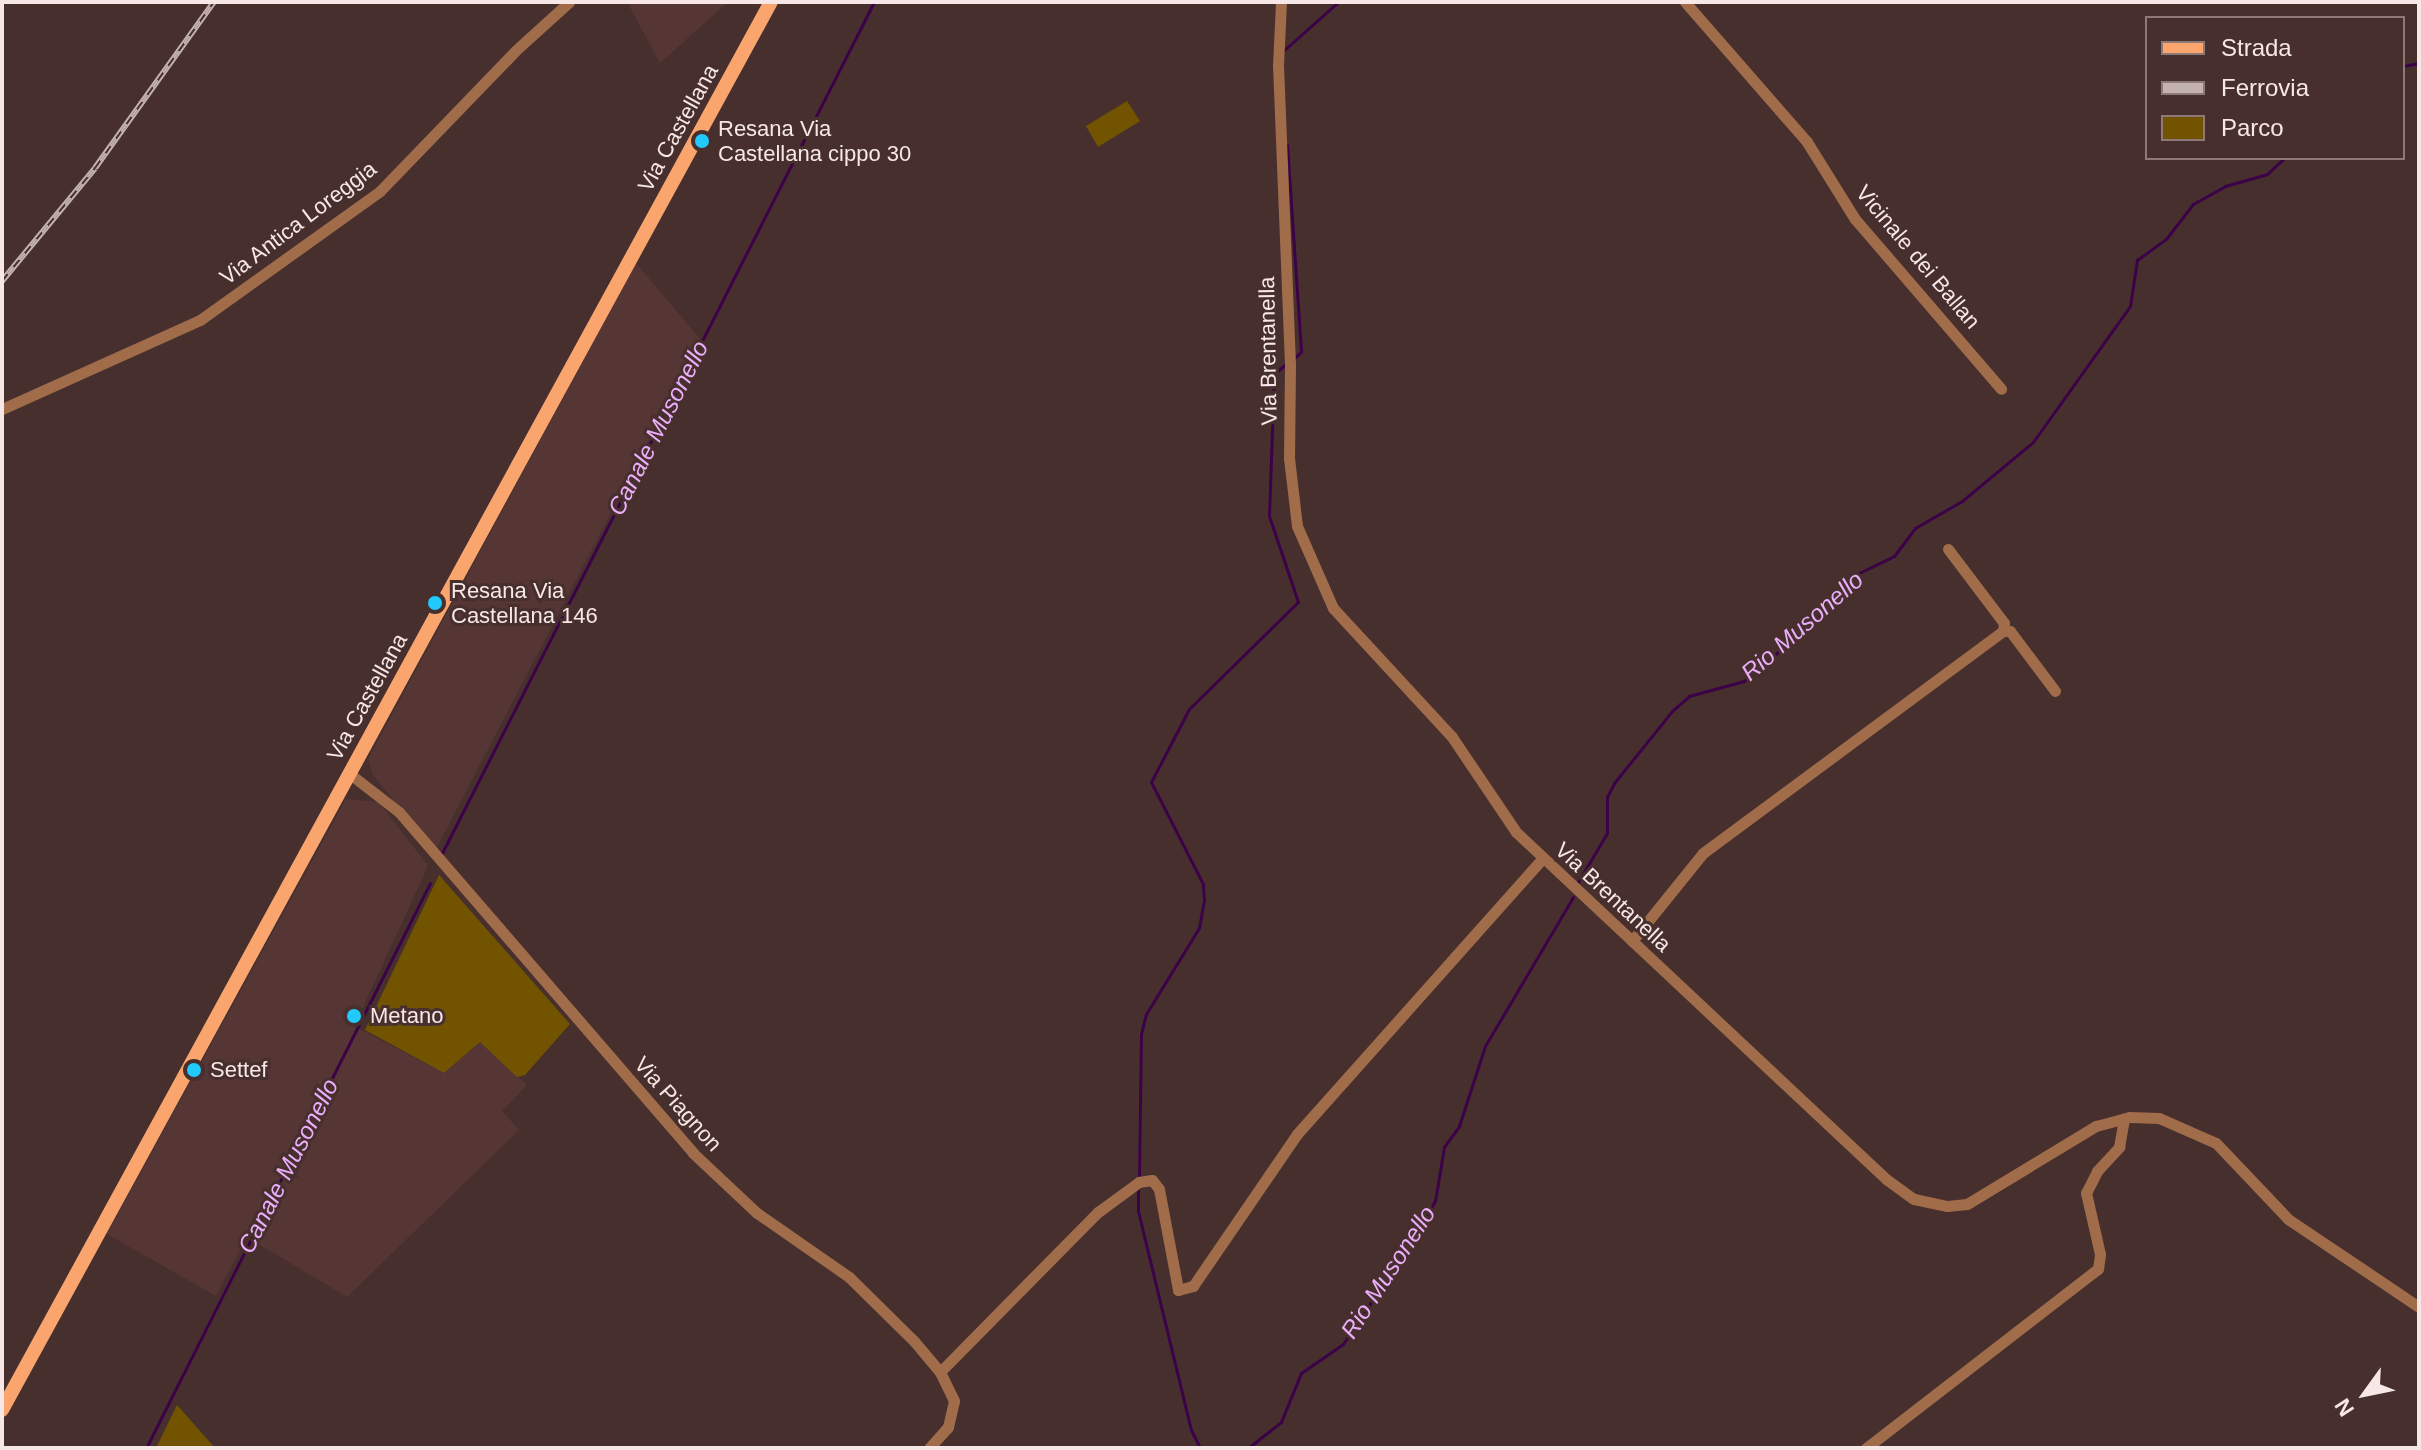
<!DOCTYPE html>
<html>
<head>
<meta charset="utf-8">
<style>
	body { margin:0 }
	#map { position:relative; width:2421px; height:1450px; overflow:hidden; background:#472f2e; font-family:Arial,sans-serif }
	div>[style] { position:absolute }
	.built>* { inset:0; background:#553634 }
	.green>* { inset:0; background:#715300 }
	.stream>* { height:3px; margin:-1.5px; padding:0 1.5px; transform-origin:1.5px; border-radius:1.5px; background:#3c0248 }
	.minor>* { height:11px; margin:-5.5px; padding:0 5.5px; transform-origin:5.5px; border-radius:5.5px; background:#a06c4a }
	.major>* { height:14px; margin:-7px; padding:0 7px; transform-origin:7px; border-radius:7px; background:#faa56d }
	.rail>* { height:6px; margin-top:-3px; transform-origin:0; background:repeating-linear-gradient(90deg,#472f2e 0 9px,#c4b2b1 0 18px); box-sizing:border-box; border-block:2px solid #c4b2b1 }
	.dots>* { width:22px; height:22px; translate:-50% -50%; box-sizing:border-box; border:4px solid #472f2e; border-radius:50% }
	span { translate:-50% -50%; white-space:nowrap; text-align:center; line-height:1.15; -webkit-text-stroke:6px #472f2e; paint-order:stroke }
	.street-label { font-size:22px; color:#f7e7e6 }
	.poi-label { font-size:22px; color:#f7e7e6 }
	.left { translate:0 -50%; text-align:left }
	.water-label { font-size:24px; color:#ebaefa; font-style:italic }
	.frame { position:absolute; inset:0; border:4px solid #f7e7e6; pointer-events:none }
	.legend { position:absolute; left:2145px; top:16px; width:260px; height:144px; box-sizing:border-box; background:#472f2e; border:2px solid #8d7978; margin:0; padding:10px 14px; list-style:none; font-size:24px; color:#f7e7e6 }
	.legend li { display:flex; align-items:center; gap:16px; height:40px }
	.legend b { width:40px; border:2px solid #8d7978 }
	.north { position:absolute; left:2325px; top:1354px; width:80px; height:80px; -webkit-text-stroke:6px #472f2e; paint-order:stroke; rotate:237deg; font-size:22px; font-weight:700; line-height:32px; text-align:center; color:#f7e7e6 }
	.north::after { content:''; display:block; margin:auto; width:28px; height:36px; background:#f7e7e6; clip-path:polygon(50% 0,100% 100%,50% 72%,0 100%) }
</style>
</head>
<body>
<div id="map">
	<div class="built">
		<div style="clip-path:polygon(627px 2px,728px 2px,660px 63px)"></div>
		<div style="clip-path:polygon(636px 263px,701px 340px,435px 851px,373px 775px,368px 759px)"></div>
		<div style="clip-path:polygon(346px 799px,379px 802px,428px 866px,359px 1016px,350px 1024px,444px 1073px,480px 1042px,527px 1085px,502px 1111px,519px 1130px,347px 1297px,247px 1237px,216px 1296px,107px 1234px)"></div>
	</div>
	<div class="green">
		<div style="clip-path:polygon(1127px 101px,1140px 121px,1098px 147px,1086px 126px)"></div>
		<div style="clip-path:polygon(439px 875px,570px 1024px,525px 1075px,517px 1077px,480px 1042px,444px 1073px,365px 1030px)"></div>
		<div style="clip-path:polygon(177px 1405px,215px 1448px,156px 1448px)"></div>
	</div>
	<div class="stream">
		<div style="left:1283px;top:51px;width:74px;rotate:-41.7deg"></div>
		<div style="left:2403px;top:66px;width:16px;rotate:-11deg"></div>
		<div style="left:1287px;top:145px;width:207px;rotate:86.1deg"></div>
		<div style="left:1301px;top:352px;width:9px;rotate:139deg"></div>
		<div style="left:442px;top:853px;width:954px;rotate:-63.09deg"></div>
		<div style="left:1578px;top:882px;width:57px;rotate:-59.4deg"></div>
		<div style="left:1607px;top:833px;width:36px;rotate:-90deg"></div>
		<div style="left:1607px;top:797px;width:16px;rotate:-63deg"></div>
		<div style="left:1614px;top:783px;width:92px;rotate:-51.1deg"></div>
		<div style="left:1672px;top:711px;width:23px;rotate:-41deg"></div>
		<div style="left:1689px;top:696px;width:57px;rotate:-15.3deg"></div>
		<div style="left:1744px;top:681px;width:95px;rotate:-40.7deg"></div>
		<div style="left:1816px;top:619px;width:61px;rotate:-47.7deg"></div>
		<div style="left:1857px;top:574px;width:41px;rotate:-25.9deg"></div>
		<div style="left:1894px;top:556px;width:35px;rotate:-53deg"></div>
		<div style="left:1915px;top:528px;width:54px;rotate:-29.9deg"></div>
		<div style="left:1962px;top:501px;width:92px;rotate:-39.7deg"></div>
		<div style="left:2033px;top:442px;width:167px;rotate:-54.5deg"></div>
		<div style="left:2130px;top:306px;width:47px;rotate:-81.3deg"></div>
		<div style="left:2137px;top:260px;width:36px;rotate:-36deg"></div>
		<div style="left:2166px;top:239px;width:44px;rotate:-52.4deg"></div>
		<div style="left:2193px;top:204px;width:37px;rotate:-29deg"></div>
		<div style="left:2225px;top:186px;width:44px;rotate:-15.9deg"></div>
		<div style="left:2267px;top:174px;width:23px;rotate:-43deg"></div>
		<div style="left:1139px;top:1177px;width:143px;rotate:-89.2deg"></div>
		<div style="left:1141px;top:1034px;width:21px;rotate:-76deg"></div>
		<div style="left:1146px;top:1014px;width:101px;rotate:-58.4deg"></div>
		<div style="left:1199px;top:928px;width:28px;rotate:-80deg"></div>
		<div style="left:1204px;top:900px;width:16px;rotate:-94deg"></div>
		<div style="left:1203px;top:884px;width:114px;rotate:-117deg"></div>
		<div style="left:1151px;top:782px;width:82px;rotate:-62.5deg"></div>
		<div style="left:1189px;top:709px;width:153px;rotate:-44.5deg"></div>
		<div style="left:1298px;top:602px;width:91px;rotate:-108.6deg"></div>
		<div style="left:1269px;top:516px;width:142px;rotate:-88deg"></div>
		<div style="left:1274px;top:374px;width:16px;rotate:-40deg"></div>
		<div style="left:1138px;top:1188px;width:23px;rotate:90deg"></div>
		<div style="left:1138px;top:1211px;width:225px;rotate:76.4deg"></div>
		<div style="left:1191px;top:1430px;width:20px;rotate:63deg"></div>
		<div style="left:146px;top:1448px;width:632px;rotate:-63.31deg"></div>
		<div style="left:1248px;top:1448px;width:42px;rotate:-38.2deg"></div>
		<div style="left:1281px;top:1422px;width:53px;rotate:-67.8deg"></div>
		<div style="left:1301px;top:1373px;width:51px;rotate:-34.6deg"></div>
		<div style="left:1343px;top:1344px;width:142px;rotate:-56.2deg"></div>
		<div style="left:1422px;top:1226px;width:28px;rotate:-63deg"></div>
		<div style="left:1435px;top:1201px;width:55px;rotate:-80.5deg"></div>
		<div style="left:1444px;top:1147px;width:26px;rotate:-54deg"></div>
		<div style="left:1459px;top:1126px;width:84px;rotate:-72deg"></div>
		<div style="left:1485px;top:1046px;width:173px;rotate:-59.4deg"></div>
	</div>
	<div class="minor">
		<div style="left:1281px;top:2px;width:63px;rotate:92.7deg"></div>
		<div style="left:1278px;top:65px;width:300px;rotate:87.7deg"></div>
		<div style="left:1290px;top:365px;width:93px;rotate:90.6deg"></div>
		<div style="left:1289px;top:458px;width:68px;rotate:83.3deg"></div>
		<div style="left:1297px;top:526px;width:90px;rotate:66.3deg"></div>
		<div style="left:1333px;top:608px;width:176px;rotate:47.3deg"></div>
		<div style="left:1452px;top:737px;width:115px;rotate:56deg"></div>
		<div style="left:1516px;top:832px;width:507px;rotate:43.16deg"></div>
		<div style="left:1886px;top:1179px;width:34px;rotate:36deg"></div>
		<div style="left:1914px;top:1199px;width:34px;rotate:12deg"></div>
		<div style="left:1947px;top:1206px;width:20px;rotate:-6deg"></div>
		<div style="left:1967px;top:1204px;width:151px;rotate:-31.2deg"></div>
		<div style="left:2096px;top:1126px;width:34px;rotate:-15deg"></div>
		<div style="left:2129px;top:1117px;width:30px;rotate:2deg"></div>
		<div style="left:2159px;top:1118px;width:62px;rotate:23.7deg"></div>
		<div style="left:2216px;top:1143px;width:105px;rotate:46.5deg"></div>
		<div style="left:2288px;top:1219px;width:158px;rotate:33.9deg"></div>
		<div style="left:1685px;top:2px;width:186px;rotate:48.9deg"></div>
		<div style="left:1807px;top:142px;width:91px;rotate:58.1deg"></div>
		<div style="left:1855px;top:219px;width:224px;rotate:49.3deg"></div>
		<div style="left:2px;top:409px;width:217px;rotate:-24.2deg"></div>
		<div style="left:200px;top:320px;width:221px;rotate:-35.6deg"></div>
		<div style="left:380px;top:191px;width:194px;rotate:-46deg"></div>
		<div style="left:515px;top:51px;width:73px;rotate:-42.2deg"></div>
		<div style="left:1948px;top:549px;width:93px;rotate:52.9deg"></div>
		<div style="left:2004px;top:623px;width:8px;rotate:97deg"></div>
		<div style="left:350px;top:774px;width:62px;rotate:37.8deg"></div>
		<div style="left:399px;top:812px;width:450px;rotate:49.2deg"></div>
		<div style="left:693px;top:1153px;width:88px;rotate:43.2deg"></div>
		<div style="left:757px;top:1213px;width:112px;rotate:34.8deg"></div>
		<div style="left:849px;top:1277px;width:91px;rotate:44.6deg"></div>
		<div style="left:914px;top:1341px;width:40px;rotate:50deg"></div>
		<div style="left:940px;top:1372px;width:32px;rotate:64deg"></div>
		<div style="left:954px;top:1401px;width:27px;rotate:103deg"></div>
		<div style="left:948px;top:1427px;width:28px;rotate:132deg"></div>
		<div style="left:1632px;top:941px;width:113px;rotate:-51.1deg"></div>
		<div style="left:1703px;top:853px;width:373px;rotate:-36.5deg"></div>
		<div style="left:2003px;top:631px;width:7px"></div>
		<div style="left:2010px;top:631px;width:75px;rotate:53.1deg"></div>
		<div style="left:940px;top:1372px;width:225px;rotate:-45.4deg"></div>
		<div style="left:1098px;top:1212px;width:51px;rotate:-36.2deg"></div>
		<div style="left:1139px;top:1182px;width:13px;rotate:-9deg"></div>
		<div style="left:1152px;top:1180px;width:11px;rotate:52deg"></div>
		<div style="left:1159px;top:1189px;width:103px;rotate:79.3deg"></div>
		<div style="left:1178px;top:1290px;width:16px;rotate:-15deg"></div>
		<div style="left:1193px;top:1286px;width:184px;rotate:-55.6deg"></div>
		<div style="left:1297px;top:1134px;width:368px;rotate:-48.3deg"></div>
		<div style="left:1866px;top:1448px;width:293px;rotate:-37.7deg"></div>
		<div style="left:2098px;top:1269px;width:15px;rotate:-82deg"></div>
		<div style="left:2100px;top:1254px;width:63px;rotate:-102.9deg"></div>
		<div style="left:2086px;top:1193px;width:25px;rotate:-63deg"></div>
		<div style="left:2097px;top:1171px;width:33px;rotate:-47deg"></div>
		<div style="left:2119px;top:1147px;width:29px;rotate:-80deg"></div>
	</div>
	<div class="major">
		<div style="left:2px;top:1410px;width:1604px;rotate:-61.36deg"></div>
	</div>
	<div class="rail">
		<div style="left:2px;top:281px;width:146px;rotate:-50.5deg"></div>
		<div style="left:95px;top:168px;width:204px;rotate:-54.4deg"></div>
	</div>
	<div class="dots">
		<div style="left:702px;top:141px;background:#21c9fd"></div>
		<div style="left:435px;top:603px;background:#21c9fd"></div>
		<div style="left:354px;top:1016px;background:#21c9fd"></div>
		<div style="left:194px;top:1070px;background:#21c9fd"></div>
	</div>
	<div class="street-label">
		<span style="left:678px;top:128px;rotate:-61deg">Via Castellana</span>
		<span style="left:298px;top:223px;rotate:-37deg">Via Antica Loreggia</span>
		<span style="left:1918px;top:257px;rotate:50deg">Vicinale dei Ballan</span>
		<span style="left:1268px;top:351px;rotate:-91deg">Via Brentanella</span>
		<span style="left:367px;top:697px;rotate:-61deg">Via Castellana</span>
		<span style="left:1613px;top:897px;rotate:43deg">Via Brentanella</span>
		<span style="left:678px;top:1104px;rotate:48deg">Via Piagnon</span>
	</div>
	<div class="poi-label">
		<span class="left" style="left:718px;top:141px">Resana Via<br>Castellana cippo 30</span>
		<span class="left" style="left:451px;top:603px">Resana Via<br>Castellana 146</span>
		<span class="left" style="left:370px;top:1016px">Metano</span>
		<span class="left" style="left:210px;top:1070px">Settef</span>
	</div>
	<div class="water-label">
		<span style="left:658px;top:428px;rotate:-63deg">Canale Musonello</span>
		<span style="left:1802px;top:626px;rotate:-41deg">Rio Musonello</span>
		<span style="left:288px;top:1166px;rotate:-63deg">Canale Musonello</span>
		<span style="left:1388px;top:1272px;rotate:-57deg">Rio Musonello</span>
	</div>
	<div class="frame"></div>
	<ul class="legend">
	<li><b style="height:10px;background:#faa56d"></b>Strada</li>
	<li><b style="height:10px;background:#c4b2b1"></b>Ferrovia</li>
	<li><b style="height:22px;background:#715300"></b>Parco</li>
	</ul>
	<div class="north">N</div>
</div>
</body>
</html>
